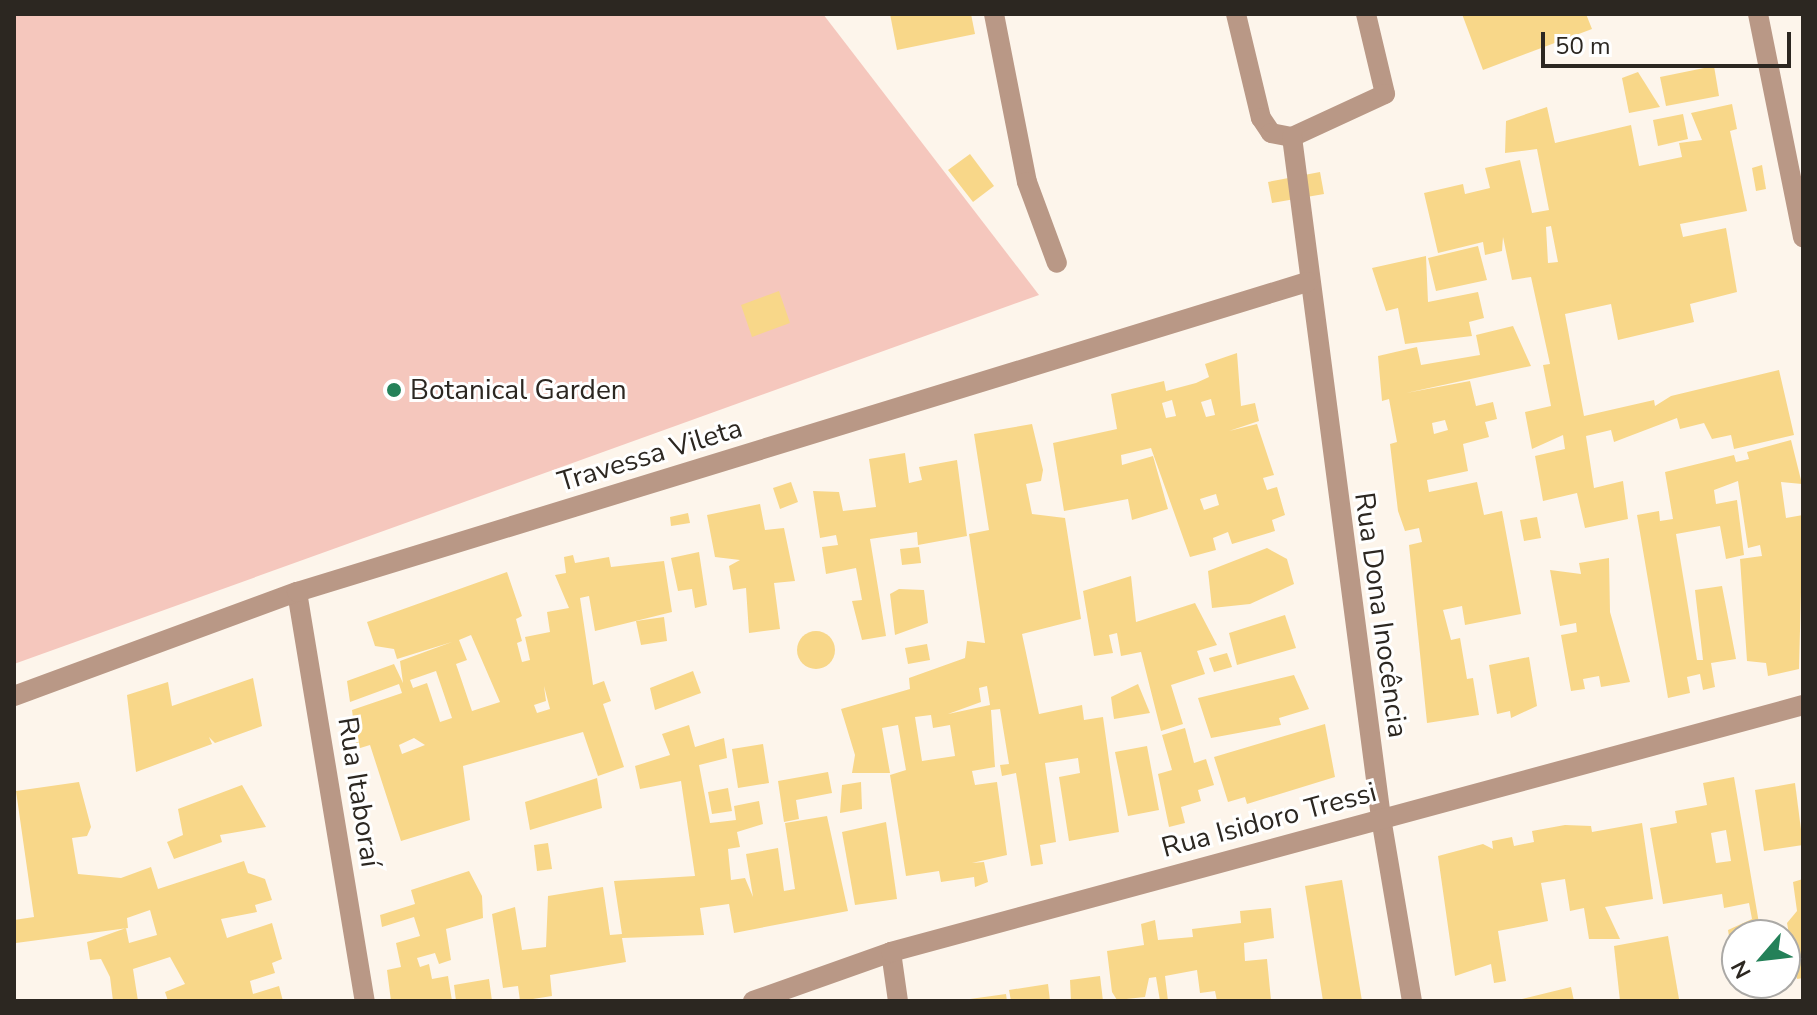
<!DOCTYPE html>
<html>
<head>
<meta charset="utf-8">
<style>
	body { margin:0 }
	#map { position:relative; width:1817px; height:1015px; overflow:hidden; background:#fdf5eb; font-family:"Nunito Sans",sans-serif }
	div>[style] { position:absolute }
	.green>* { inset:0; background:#f5c7bd }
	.building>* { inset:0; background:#f8d789 }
	.round { border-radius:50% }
	.minor>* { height:20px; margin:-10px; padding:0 10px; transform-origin:10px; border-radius:10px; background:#b99886 }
	.dots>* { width:22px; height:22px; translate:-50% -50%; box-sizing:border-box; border:4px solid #fff; border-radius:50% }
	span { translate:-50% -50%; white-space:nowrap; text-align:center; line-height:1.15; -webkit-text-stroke:6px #fff; paint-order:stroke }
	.poi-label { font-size:28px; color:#2c2721 }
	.left { translate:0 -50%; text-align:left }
	.street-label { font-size:28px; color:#2c2721 }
	.frame { position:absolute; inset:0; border:16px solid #2c2721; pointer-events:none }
	.north { position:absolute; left:1721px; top:919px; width:80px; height:80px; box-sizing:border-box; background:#fff; border:2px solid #aba9a6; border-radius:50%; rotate:242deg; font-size:22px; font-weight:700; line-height:32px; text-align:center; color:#2c2721 }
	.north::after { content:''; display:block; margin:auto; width:28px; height:36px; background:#248159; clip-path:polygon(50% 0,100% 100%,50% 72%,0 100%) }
	.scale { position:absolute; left:1541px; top:32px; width:250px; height:36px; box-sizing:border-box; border:4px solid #2c2721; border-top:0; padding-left:10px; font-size:24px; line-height:28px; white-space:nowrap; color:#2c2721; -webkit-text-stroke:6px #fff; paint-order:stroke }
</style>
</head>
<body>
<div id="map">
	<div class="green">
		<div style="clip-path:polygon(14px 14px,823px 14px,1039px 295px,14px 664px)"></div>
	</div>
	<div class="building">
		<div style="clip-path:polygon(890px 14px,971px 14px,975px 34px,897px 50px)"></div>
		<div style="clip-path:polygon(1462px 14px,1586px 14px,1592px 29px,1483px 70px)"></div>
		<div style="clip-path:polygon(1714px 66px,1719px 96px,1666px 106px,1660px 77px)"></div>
		<div style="clip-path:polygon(1638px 72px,1660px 107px,1629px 113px,1622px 78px)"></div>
		<div style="clip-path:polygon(evenodd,1732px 104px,1737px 129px,1730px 131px,1747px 211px,1680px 224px,1683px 237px,1726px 228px,1737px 292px,1690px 304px,1694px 322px,1618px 340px,1611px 304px,1565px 314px,1584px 416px,1654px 400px,1655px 406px,1671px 396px,1779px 370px,1794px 435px,1734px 449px,1731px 435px,1712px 439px,1704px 423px,1680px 429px,1677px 418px,1614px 442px,1611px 430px,1586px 436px,1594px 488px,1623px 481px,1628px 519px,1585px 528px,1577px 493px,1543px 501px,1535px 456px,1565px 449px,1563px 435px,1532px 449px,1525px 412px,1551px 406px,1543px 365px,1550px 364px,1531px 277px,1512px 280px,1503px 237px,1502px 251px,1485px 255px,1483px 242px,1438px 253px,1424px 193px,1463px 184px,1465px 194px,1490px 188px,1485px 168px,1520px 160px,1532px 213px,1549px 210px,1537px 149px,1505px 153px,1506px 121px,1547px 107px,1555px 143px,1631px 125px,1639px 166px,1682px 157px,1679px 143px,1702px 140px,1691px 113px,1732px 104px,1551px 226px,1558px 262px,1548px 263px,1546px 227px,1551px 226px)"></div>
		<div style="clip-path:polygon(1683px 114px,1688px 139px,1658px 146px,1653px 120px)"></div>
		<div style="clip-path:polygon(970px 154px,994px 186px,973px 202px,948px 170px)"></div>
		<div style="clip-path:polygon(1762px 165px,1766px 189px,1756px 191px,1752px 168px)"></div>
		<div style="clip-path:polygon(1320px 172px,1324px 194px,1272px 203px,1268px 182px)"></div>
		<div style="clip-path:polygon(1478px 246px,1487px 280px,1436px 291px,1428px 258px)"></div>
		<div style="clip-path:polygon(1426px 256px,1428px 302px,1478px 292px,1484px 318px,1469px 322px,1472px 336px,1405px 344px,1398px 308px,1386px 311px,1372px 268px)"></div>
		<div style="clip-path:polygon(779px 291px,790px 323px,752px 337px,741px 305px)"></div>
		<div style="clip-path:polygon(evenodd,1513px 326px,1531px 366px,1406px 393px,1470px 381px,1476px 406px,1493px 402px,1497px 419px,1485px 422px,1489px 437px,1463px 444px,1468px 471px,1427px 480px,1429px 492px,1477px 482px,1484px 515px,1502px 511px,1521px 614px,1465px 625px,1462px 606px,1443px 610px,1451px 640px,1460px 638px,1467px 679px,1473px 678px,1479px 715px,1427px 723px,1409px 545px,1422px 542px,1419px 528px,1405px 531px,1398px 511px,1390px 444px,1397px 442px,1389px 399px,1382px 401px,1378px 356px,1417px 347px,1421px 365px,1468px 357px,1480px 355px,1476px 335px,1513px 326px,1445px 420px,1448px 430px,1434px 434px,1432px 423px,1445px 420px)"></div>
		<div style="clip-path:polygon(evenodd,1237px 353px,1241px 406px,1255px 403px,1259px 421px,1229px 431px,1257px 424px,1274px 475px,1263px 478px,1267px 490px,1277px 487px,1285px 515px,1272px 520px,1275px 531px,1232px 544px,1228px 532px,1213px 538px,1216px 550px,1190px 557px,1151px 448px,1121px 455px,1122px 465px,1153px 456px,1168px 509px,1132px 520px,1128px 499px,1064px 511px,1053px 443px,1117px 429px,1111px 394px,1164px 381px,1166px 391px,1196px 383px,1209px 377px,1205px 364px,1237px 353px,1211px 399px,1215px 415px,1206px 417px,1201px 402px,1211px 399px,1237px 353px,1172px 400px,1176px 416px,1166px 418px,1162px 403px,1172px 400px,1237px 353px,1216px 494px,1219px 505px,1204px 510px,1200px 499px,1216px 494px)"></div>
		<div style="clip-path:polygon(evenodd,1032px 424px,1043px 470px,1041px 481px,1026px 484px,1032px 514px,1065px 518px,1081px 619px,1022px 634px,1039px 714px,1082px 705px,1084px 720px,1103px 717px,1119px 832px,1069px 841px,1059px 777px,1080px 773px,1078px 758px,1045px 763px,1056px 842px,1040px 845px,1043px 864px,1031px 866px,1016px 773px,1002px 776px,1000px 765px,1009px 764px,1000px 709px,991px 710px,995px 767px,972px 771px,975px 785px,997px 782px,1007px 855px,972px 863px,984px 862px,988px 882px,975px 887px,974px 877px,941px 882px,939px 871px,906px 876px,890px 775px,906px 770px,898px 725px,882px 728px,890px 773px,852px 773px,855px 755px,841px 709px,910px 689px,909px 678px,965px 658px,967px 641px,985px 643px,969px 534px,989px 530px,974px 434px,1032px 424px,987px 686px,990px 705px,948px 714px,981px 702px,979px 688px,987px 686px,1032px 424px,931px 715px,933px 728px,950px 725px,955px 756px,922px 761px,915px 717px,931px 715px)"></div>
		<div style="clip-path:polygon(1791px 440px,1802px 484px,1781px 482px,1786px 518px,1803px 515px,1799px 669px,1768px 676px,1766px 663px,1747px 661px,1740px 559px,1762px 556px,1760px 545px,1748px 548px,1738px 481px,1714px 490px,1716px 504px,1737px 500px,1744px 555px,1726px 559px,1720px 526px,1676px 534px,1697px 660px,1703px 660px,1695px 590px,1722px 586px,1736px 659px,1711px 663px,1715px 687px,1703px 690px,1700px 674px,1687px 677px,1690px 693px,1668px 698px,1637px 515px,1659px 511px,1660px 521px,1673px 519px,1665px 472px,1734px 455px,1736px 462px,1749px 459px,1747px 452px)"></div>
		<div style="clip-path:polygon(905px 453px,909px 483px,922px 480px,919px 467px,957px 460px,967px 536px,918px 545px,917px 532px,870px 539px,886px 636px,862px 640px,852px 601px,862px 600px,856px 568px,826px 574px,822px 547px,838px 545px,836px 535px,820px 538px,813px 491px,839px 492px,843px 511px,876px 507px,869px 459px)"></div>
		<div style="clip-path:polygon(791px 482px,798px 502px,780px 509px,773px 488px)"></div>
		<div style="clip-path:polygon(760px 504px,765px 530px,784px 528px,795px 581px,774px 583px,780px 629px,749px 633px,746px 588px,733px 590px,729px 566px,740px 560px,715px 557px,707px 515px)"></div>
		<div style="clip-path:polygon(688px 513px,690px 523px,671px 526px,670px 517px)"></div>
		<div style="clip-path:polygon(1537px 517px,1541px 538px,1524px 541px,1520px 520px)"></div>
		<div style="clip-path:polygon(919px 547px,921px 563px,902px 565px,900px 549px)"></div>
		<div style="clip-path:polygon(1267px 548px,1287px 559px,1294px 584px,1250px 604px,1212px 608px,1208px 571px)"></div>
		<div style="clip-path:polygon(699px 552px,707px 605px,695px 608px,692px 589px,678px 591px,671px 558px)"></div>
		<div style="clip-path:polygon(evenodd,573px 555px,575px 563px,609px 557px,611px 567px,664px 561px,672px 612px,595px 631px,589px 596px,580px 598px,593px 685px,604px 681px,611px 701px,603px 704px,624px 767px,598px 776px,583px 732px,463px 766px,470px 820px,401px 841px,370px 745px,357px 749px,352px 710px,402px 693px,399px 684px,350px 702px,347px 681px,394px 664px,403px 683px,400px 661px,452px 642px,397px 659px,394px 649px,375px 646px,367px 622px,507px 572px,522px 616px,516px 619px,522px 641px,517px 643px,522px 662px,530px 660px,525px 637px,550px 632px,547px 612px,569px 608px,555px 575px,566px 573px,564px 557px,573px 555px,471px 635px,500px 702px,472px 711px,456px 664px,467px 660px,459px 640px,471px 635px,573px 555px,436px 671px,452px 718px,440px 722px,427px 683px,413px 688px,410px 680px,436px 671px,573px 555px,544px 686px,550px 709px,537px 713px,534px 705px,546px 701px,544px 686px,573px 555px,414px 738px,425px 745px,402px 754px,399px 745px,414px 738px)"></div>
		<div style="clip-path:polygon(1609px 558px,1610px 612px,1630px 682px,1601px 687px,1599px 676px,1583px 679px,1585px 689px,1571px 691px,1561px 635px,1577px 632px,1576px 623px,1560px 626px,1550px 570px,1581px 574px,1579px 563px)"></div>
		<div style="clip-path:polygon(1131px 576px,1136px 622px,1195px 603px,1217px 645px,1197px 651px,1205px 674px,1171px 685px,1183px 724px,1161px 731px,1141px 652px,1121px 656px,1117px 633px,1109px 635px,1113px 653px,1094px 656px,1083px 591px)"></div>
		<div style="clip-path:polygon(899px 589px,924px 590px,928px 623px,895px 635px,890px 594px)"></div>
		<div style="clip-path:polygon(1285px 615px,1296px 648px,1237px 665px,1229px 633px)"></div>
		<div style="clip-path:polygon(664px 617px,667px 641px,641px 645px,636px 621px)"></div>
		<div class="round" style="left:797px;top:631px;width:38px;height:38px"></div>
		<div style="clip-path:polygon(927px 644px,930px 660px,908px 664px,905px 648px)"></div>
		<div style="clip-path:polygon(1227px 653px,1232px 667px,1214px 672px,1209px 658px)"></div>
		<div style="clip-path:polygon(1529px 657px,1537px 706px,1511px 718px,1510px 711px,1497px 714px,1489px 665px)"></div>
		<div style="clip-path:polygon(693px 671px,701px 693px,655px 710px,650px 688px)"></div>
		<div style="clip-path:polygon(1294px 675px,1309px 709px,1279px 718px,1281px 725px,1211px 738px,1198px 698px)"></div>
		<div style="clip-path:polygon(253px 678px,262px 726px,215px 743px,209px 737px,212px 744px,136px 772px,127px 695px,168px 682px,172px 706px)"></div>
		<div style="clip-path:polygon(1138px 684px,1150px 713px,1114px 719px,1111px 697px)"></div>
		<div style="clip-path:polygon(1325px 724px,1335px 777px,1247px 804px,1245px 797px,1228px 802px,1214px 757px)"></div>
		<div style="clip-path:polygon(689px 725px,695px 747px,724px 738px,727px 758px,699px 765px,710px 823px,736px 820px,734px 806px,759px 801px,763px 824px,737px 832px,740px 847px,728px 849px,731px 880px,745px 878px,753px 897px,746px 854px,778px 848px,784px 891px,795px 889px,785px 823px,827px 816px,848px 911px,734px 933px,729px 904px,700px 908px,704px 935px,622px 938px,626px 962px,550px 975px,552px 996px,520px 1001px,518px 986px,503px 988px,492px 914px,515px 907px,522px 950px,546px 947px,548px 896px,603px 887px,610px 935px,622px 934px,614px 881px,695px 876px,681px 781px,640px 789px,635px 766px,670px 755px,662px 734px)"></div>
		<div style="clip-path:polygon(1185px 728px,1194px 763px,1206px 759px,1214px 785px,1198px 790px,1201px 801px,1181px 807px,1185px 823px,1169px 827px,1158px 774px,1172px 770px,1162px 735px)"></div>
		<div style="clip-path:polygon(763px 744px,769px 783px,738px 788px,732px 749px)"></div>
		<div style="clip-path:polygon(1147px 746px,1159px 810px,1128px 816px,1115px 752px)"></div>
		<div style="clip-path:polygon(828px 772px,832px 793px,796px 800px,799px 819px,784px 822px,778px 781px)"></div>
		<div style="clip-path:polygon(evenodd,1734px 777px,1761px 935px,1737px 935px,1735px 975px,1728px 930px,1752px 919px,1749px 903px,1724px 908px,1722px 894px,1663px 904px,1650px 828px,1677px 823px,1675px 811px,1707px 805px,1703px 783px,1734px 777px,1726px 830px,1731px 861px,1716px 863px,1711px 833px,1726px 830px)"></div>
		<div style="clip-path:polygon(597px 778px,602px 808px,530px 830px,525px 802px)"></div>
		<div style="clip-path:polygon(79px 782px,91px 827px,87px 836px,72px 838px,78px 874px,121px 878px,151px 867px,158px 889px,244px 861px,248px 873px,265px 879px,272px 900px,255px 905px,257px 912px,221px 919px,227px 938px,272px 923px,282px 959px,272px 963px,275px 973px,250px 981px,253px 994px,279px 986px,283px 1001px,168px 1001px,165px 992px,185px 984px,170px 957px,133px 969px,138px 1001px,113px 1001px,110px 977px,101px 959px,90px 960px,87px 942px,126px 928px,129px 943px,157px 935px,150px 910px,127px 918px,128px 928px,16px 943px,14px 966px,14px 920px,34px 917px,16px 791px)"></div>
		<div style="clip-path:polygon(861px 782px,862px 809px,840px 813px,842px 785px)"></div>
		<div style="clip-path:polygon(1795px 783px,1803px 845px,1764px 851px,1755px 790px)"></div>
		<div style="clip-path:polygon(242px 785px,266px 827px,220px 835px,222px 842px,174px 859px,167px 842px,183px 835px,178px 809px)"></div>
		<div style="clip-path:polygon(728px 788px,732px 811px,712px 814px,708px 792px)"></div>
		<div style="clip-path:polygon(886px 822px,897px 899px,855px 905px,842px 832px)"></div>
		<div style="clip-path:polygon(1642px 823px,1653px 899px,1605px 907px,1620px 939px,1589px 939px,1584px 908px,1570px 911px,1565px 879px,1541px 883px,1548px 921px,1498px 931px,1506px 981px,1494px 983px,1491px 964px,1455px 976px,1438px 856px,1483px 844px,1493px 849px,1492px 841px,1512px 837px,1514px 846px,1534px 842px,1532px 831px,1565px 825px,1591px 826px,1592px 832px)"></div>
		<div style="clip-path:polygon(548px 843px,552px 869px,537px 871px,534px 845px)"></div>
		<div style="clip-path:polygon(469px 871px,482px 896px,483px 918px,446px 929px,451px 960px,439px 964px,435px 953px,417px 958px,420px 967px,429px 964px,432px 979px,448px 976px,452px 1001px,391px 1001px,387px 970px,401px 967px,396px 943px,420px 936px,414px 917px,382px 927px,380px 915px,415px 904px,411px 890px)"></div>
		<div style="clip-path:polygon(1803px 879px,1803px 978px,1797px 979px,1787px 923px,1797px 911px,1793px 882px)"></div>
		<div style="clip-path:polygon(1342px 880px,1362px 1001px,1323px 1001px,1305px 886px)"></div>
		<div style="clip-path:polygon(1271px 908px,1274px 938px,1244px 943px,1245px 961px,1267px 959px,1271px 1000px,1217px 1001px,1215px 991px,1200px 993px,1197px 970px,1165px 976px,1168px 1001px,1160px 1001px,1156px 977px,1149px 978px,1145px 997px,1117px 1000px,1112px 992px,1107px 951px,1144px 945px,1141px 924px,1155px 920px,1158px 940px,1193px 937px,1192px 929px,1241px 923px,1240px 911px)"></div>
		<div style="clip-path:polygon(1668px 936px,1679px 999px,1620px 1001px,1614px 946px)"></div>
		<div style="clip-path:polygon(1100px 976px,1103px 1001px,1071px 1001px,1070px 980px)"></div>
		<div style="clip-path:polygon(489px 979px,492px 1001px,456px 1001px,454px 985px)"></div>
		<div style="clip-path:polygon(1048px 984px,1050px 1001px,1011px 1001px,1009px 990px)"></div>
		<div style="clip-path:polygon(1571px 987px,1574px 1001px,1518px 1001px,1518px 1000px)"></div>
		<div style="clip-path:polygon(1006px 994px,1007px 1001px,970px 1001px,970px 999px)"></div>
	</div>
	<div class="minor">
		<div style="left:994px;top:14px;width:171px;rotate:78.9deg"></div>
		<div style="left:1027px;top:182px;width:86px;rotate:69.7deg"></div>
		<div style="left:1236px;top:14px;width:107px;rotate:76.5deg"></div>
		<div style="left:1261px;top:118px;width:18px;rotate:56deg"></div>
		<div style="left:1271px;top:133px;width:21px;rotate:11deg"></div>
		<div style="left:1366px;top:14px;width:82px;rotate:76.6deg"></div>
		<div style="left:1385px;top:94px;width:102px;rotate:155.2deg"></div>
		<div style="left:1292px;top:137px;width:687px;rotate:82.55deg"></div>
		<div style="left:1381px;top:818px;width:186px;rotate:80.4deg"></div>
		<div style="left:1758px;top:14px;width:228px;rotate:78.6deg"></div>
		<div style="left:297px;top:592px;width:415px;rotate:80.6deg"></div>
		<div style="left:14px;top:696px;width:302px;rotate:-20.2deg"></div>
		<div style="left:297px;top:592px;width:1057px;rotate:-17.06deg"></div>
		<div style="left:891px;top:952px;width:49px;rotate:81.9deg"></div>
		<div style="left:753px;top:1001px;width:146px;rotate:-19.5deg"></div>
		<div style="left:891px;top:952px;width:945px;rotate:-15.15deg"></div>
	</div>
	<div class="dots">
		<div style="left:394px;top:390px;background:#248159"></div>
	</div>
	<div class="poi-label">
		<span class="left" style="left:410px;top:390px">Botanical Garden</span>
	</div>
	<div class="street-label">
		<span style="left:650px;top:455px;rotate:-17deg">Travessa Vileta</span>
		<span style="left:1381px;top:615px;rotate:82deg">Rua Dona Inocência</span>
		<span style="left:359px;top:792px;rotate:81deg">Rua Itaboraí</span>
		<span style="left:1269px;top:820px;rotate:-15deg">Rua Isidoro Tressi</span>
	</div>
	<div class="frame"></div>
	<div class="north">N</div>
	<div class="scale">50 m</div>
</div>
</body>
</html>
